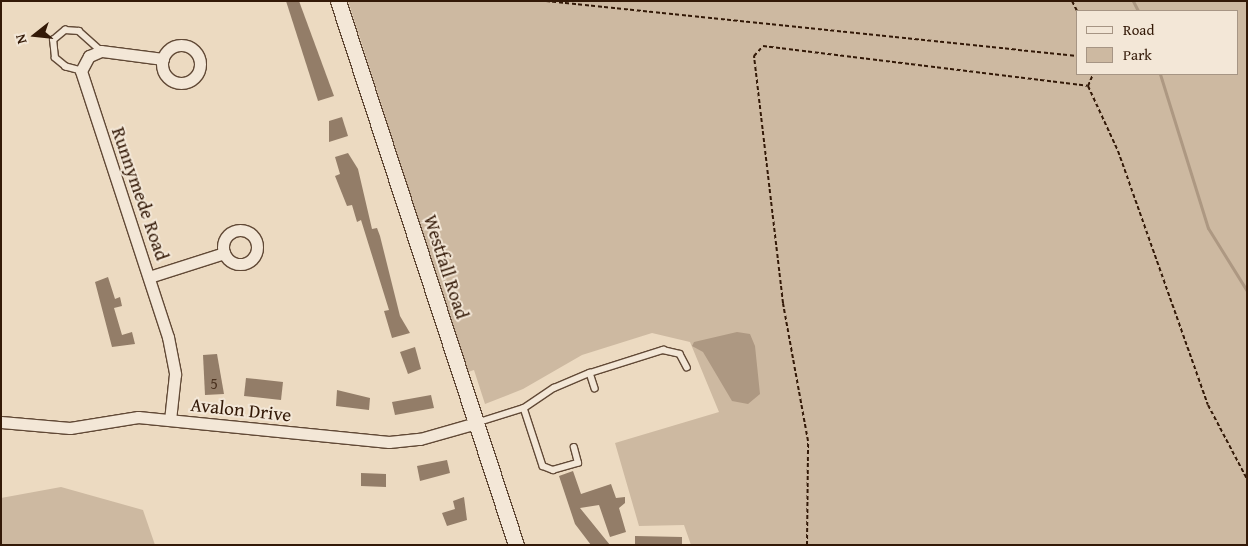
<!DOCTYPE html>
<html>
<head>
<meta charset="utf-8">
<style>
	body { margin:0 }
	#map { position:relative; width:1248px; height:546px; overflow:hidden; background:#ecdac1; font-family:"Gentium Book Plus",serif }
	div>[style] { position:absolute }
	.green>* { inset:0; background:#cdb9a1 }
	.water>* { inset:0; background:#ad9882 }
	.stream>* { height:3px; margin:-1.5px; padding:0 1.5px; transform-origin:1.5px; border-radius:1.5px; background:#ad9882 }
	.building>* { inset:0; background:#937d68 }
	.path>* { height:2px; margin-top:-1px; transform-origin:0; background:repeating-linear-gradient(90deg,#331907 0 4px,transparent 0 6.5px) }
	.roads { filter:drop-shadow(1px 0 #614936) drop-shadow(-1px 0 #614936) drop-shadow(0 1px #614936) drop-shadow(0 -1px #614936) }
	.service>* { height:5.5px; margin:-2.75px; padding:0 2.75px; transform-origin:2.75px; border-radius:2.75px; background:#f3e7d7 }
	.minor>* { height:11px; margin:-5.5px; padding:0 5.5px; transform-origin:5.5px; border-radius:5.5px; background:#f3e7d7 }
	.minor>.ring { margin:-5.5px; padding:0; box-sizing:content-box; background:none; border:11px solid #f3e7d7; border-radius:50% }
	.tertiary>* { height:15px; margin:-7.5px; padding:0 7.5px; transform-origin:7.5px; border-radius:7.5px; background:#f3e7d7 }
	span { translate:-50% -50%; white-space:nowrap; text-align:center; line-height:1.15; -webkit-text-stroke:4px #f3e7d7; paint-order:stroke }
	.number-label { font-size:16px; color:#4b321f }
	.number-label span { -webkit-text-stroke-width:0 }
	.street-label { font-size:19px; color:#331907 }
	.frame { position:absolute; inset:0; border:2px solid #331907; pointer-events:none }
	.legend { position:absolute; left:1076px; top:10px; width:162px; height:65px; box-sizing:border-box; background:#f3e7d7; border:1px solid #a69584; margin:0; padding:6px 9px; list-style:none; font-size:15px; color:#331907 }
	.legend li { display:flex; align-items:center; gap:10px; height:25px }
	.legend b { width:25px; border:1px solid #a69584 }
	.north { position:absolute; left:10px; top:10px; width:50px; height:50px; -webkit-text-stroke:4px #f3e7d7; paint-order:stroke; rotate:254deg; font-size:14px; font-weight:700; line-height:20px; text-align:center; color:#331907 }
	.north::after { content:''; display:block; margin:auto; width:18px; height:22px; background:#331907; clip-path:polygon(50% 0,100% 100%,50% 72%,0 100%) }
</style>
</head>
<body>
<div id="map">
	<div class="green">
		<div style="clip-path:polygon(evenodd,348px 1px,1247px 1px,1247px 545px,691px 545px,684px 525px,639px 526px,615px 443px,719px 412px,690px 342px,652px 333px,582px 355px,523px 389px,485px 404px,474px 370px,468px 372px,348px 1px,1077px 11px,1237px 11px,1237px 74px,1077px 74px,1077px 11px)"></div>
		<div style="clip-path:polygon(61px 487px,143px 510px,155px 545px,1px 545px,1px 498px)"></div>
	</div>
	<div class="water">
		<div style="clip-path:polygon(737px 332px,750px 334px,755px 346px,760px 394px,748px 404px,732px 401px,703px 352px,692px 346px,694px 342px)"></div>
	</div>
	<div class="stream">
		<div style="left:1133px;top:1px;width:11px;rotate:63deg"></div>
		<div style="left:1160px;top:74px;width:161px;rotate:72.7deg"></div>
		<div style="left:1208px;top:228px;width:74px;rotate:58.2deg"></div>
	</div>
	<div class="building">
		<div style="clip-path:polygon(286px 1px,299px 1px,334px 96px,318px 101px)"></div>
		<div style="clip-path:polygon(342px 117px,348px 136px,329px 142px,329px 121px)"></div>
		<div style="clip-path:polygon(348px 153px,358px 169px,372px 229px,377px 228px,380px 236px,400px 316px,410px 333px,392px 338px,384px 311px,389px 310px,361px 220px,357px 222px,352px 205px,347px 206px,335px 176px,340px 174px,335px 157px)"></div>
		<div style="clip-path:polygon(108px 277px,115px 299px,120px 297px,122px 306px,114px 308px,122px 335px,132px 332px,135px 344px,112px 347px,95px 282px)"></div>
		<div style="clip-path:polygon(415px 347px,421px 369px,408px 374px,400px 352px)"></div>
		<div style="clip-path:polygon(217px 354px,224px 394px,205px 395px,203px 355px)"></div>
		<div style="clip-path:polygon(246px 378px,283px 382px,281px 400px,244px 396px)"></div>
		<div style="clip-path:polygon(337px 390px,370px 398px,369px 410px,336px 406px)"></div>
		<div style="clip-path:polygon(431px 395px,434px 408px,395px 415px,392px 402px)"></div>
		<div style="clip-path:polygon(447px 460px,450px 473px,420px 481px,417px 466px)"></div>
		<div style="clip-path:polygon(573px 471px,581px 494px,611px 484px,616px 498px,625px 497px,625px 503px,619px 508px,626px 532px,610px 537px,599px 505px,580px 508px,610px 545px,591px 545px,575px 524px,559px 476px)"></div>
		<div style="clip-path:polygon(361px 473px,386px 474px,386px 487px,361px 486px)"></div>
		<div style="clip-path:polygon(464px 497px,467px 520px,447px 526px,442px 513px,455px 509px,453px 501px)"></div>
		<div style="clip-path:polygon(635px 536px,682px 537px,682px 545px,635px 545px)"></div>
	</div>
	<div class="path">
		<div style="left:546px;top:1px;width:534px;rotate:5.91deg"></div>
		<div style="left:1072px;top:1px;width:11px;rotate:63deg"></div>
		<div style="left:1088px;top:86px;width:13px;rotate:-67deg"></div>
		<div style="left:807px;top:545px;width:104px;rotate:-89.4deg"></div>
		<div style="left:808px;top:441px;width:140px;rotate:-100.3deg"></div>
		<div style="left:783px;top:303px;width:249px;rotate:-96.7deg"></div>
		<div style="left:754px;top:56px;width:13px;rotate:-48deg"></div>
		<div style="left:763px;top:46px;width:327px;rotate:7deg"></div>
		<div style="left:1088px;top:86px;width:72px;rotate:65.2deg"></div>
		<div style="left:1118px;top:151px;width:269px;rotate:70.5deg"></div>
		<div style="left:1208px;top:405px;width:84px;rotate:62.2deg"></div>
	</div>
	<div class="roads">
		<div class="service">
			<div style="left:81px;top:71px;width:16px;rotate:-165deg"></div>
			<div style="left:66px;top:67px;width:14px;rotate:-141deg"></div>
			<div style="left:55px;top:58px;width:18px;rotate:-96deg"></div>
			<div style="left:53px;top:40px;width:16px;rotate:-40deg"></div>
			<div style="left:65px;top:30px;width:14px;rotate:4deg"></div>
			<div style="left:79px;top:31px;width:30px;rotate:42deg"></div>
			<div style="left:590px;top:373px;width:16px;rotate:72deg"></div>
			<div style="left:524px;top:408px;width:61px;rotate:71.9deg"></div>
			<div style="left:543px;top:466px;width:11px;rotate:22deg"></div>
			<div style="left:553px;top:470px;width:26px;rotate:-16deg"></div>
			<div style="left:578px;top:463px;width:16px;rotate:-105deg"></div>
			<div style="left:476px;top:423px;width:50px;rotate:-17.4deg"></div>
			<div style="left:524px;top:408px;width:36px;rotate:-34deg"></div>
			<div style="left:554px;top:388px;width:39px;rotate:-23deg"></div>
			<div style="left:590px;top:373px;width:77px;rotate:-17.5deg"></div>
			<div style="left:663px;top:350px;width:17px;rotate:13deg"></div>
			<div style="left:680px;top:354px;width:15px;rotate:62deg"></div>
		</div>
		<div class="minor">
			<div class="ring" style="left:162px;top:45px;width:27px;height:27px"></div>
			<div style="left:163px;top:59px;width:63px;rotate:-172.6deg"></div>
			<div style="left:101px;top:51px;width:13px;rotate:157deg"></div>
			<div style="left:89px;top:56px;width:17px;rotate:118deg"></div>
			<div style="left:81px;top:71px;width:280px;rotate:71.9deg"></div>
			<div style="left:168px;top:337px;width:38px;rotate:79deg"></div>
			<div style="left:175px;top:374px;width:46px;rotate:96.2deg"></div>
			<div class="ring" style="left:223px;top:230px;width:23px;height:23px"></div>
			<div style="left:149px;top:277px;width:79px;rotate:-17.7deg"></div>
			<div style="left:1px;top:422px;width:69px;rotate:5deg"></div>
			<div style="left:70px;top:428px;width:69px;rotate:-9.2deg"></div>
			<div style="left:138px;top:417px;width:252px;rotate:5.7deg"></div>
			<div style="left:389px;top:442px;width:31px;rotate:-6deg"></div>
			<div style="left:420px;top:439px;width:58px;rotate:-15.9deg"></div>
		</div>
		<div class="tertiary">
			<div style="left:338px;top:1px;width:572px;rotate:71.88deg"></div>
		</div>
	</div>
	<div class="number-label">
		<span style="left:214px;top:383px">5</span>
	</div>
	<div class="street-label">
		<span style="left:140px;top:194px;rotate:71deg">Runnymede Road</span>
		<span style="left:446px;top:267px;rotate:72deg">Westfall Road</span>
		<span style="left:241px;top:410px;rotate:6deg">Avalon Drive</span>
	</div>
	<div class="frame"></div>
	<ul class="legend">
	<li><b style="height:6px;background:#f3e7d7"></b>Road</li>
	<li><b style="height:14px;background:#cdb9a1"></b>Park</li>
	</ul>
	<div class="north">N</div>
</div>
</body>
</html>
